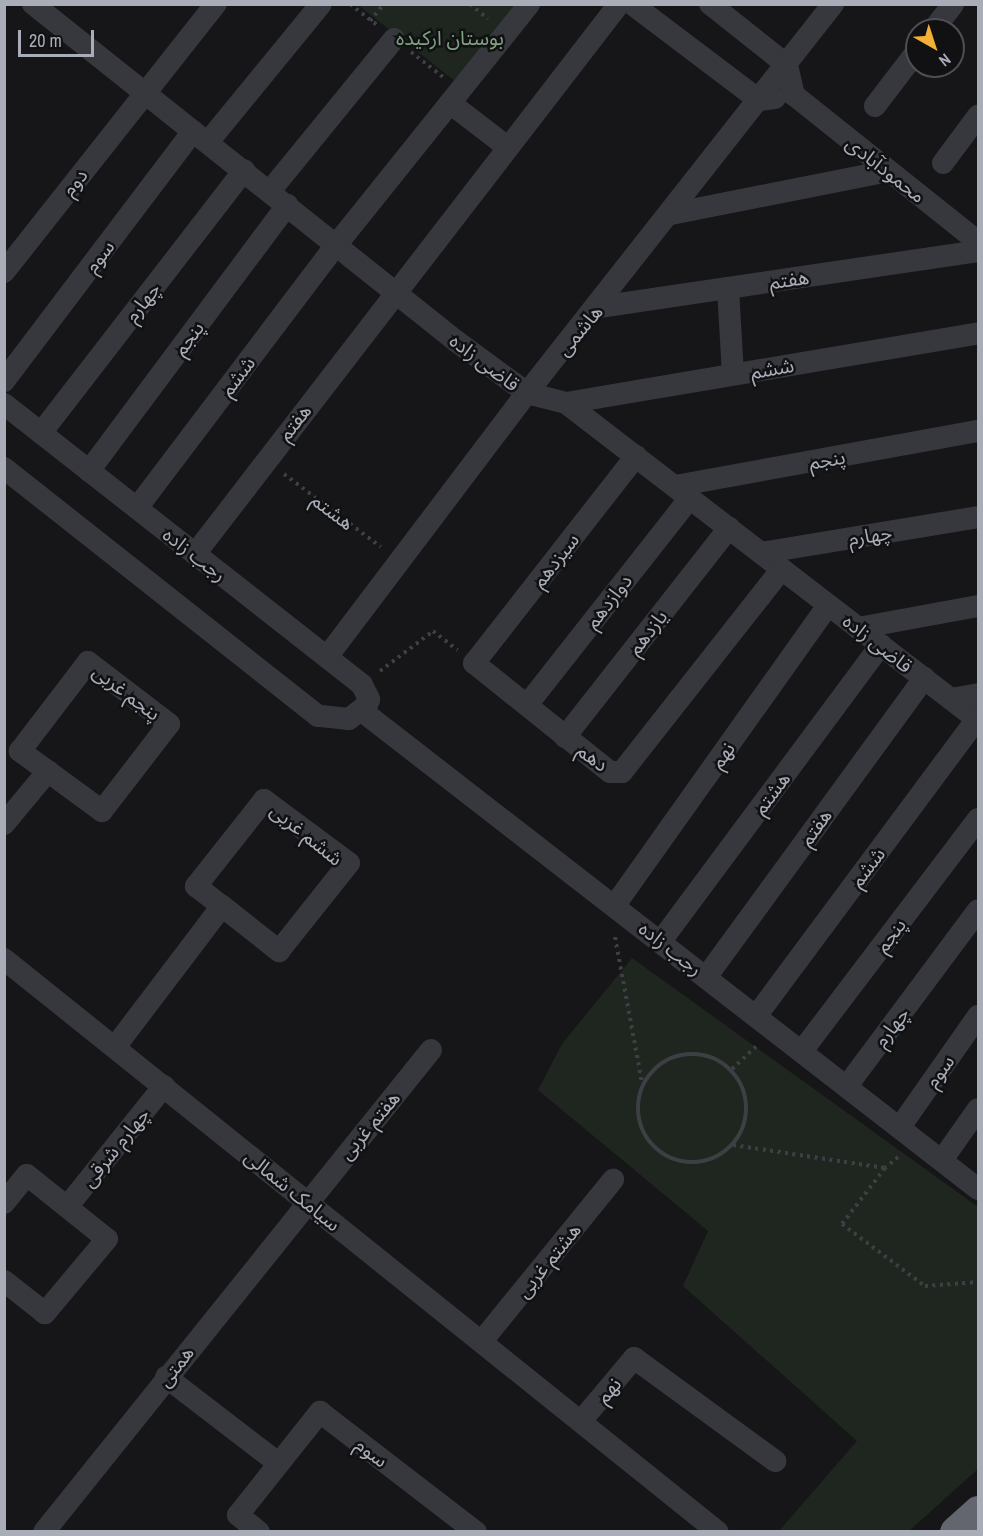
<!DOCTYPE html>
<html>
<head>
<meta charset="utf-8">
<style>
	body { margin:0 }
	#map { position:relative; width:983px; height:1536px; overflow:hidden; background:#161618; font-family:"Archivo Narrow","Noto Sans Arabic",sans-serif }
	div>[style] { position:absolute }
	.green>* { inset:0; background:#1e261f }
	.path>* { height:4px; margin-top:-2px; transform-origin:0; background:repeating-linear-gradient(90deg,#3d3f44 0 3px,transparent 0 7.5px) }
	.path>.ring { margin:-2px; padding:0; box-sizing:content-box; background:none; border:4px solid #3d3f44; border-radius:50% }
	.street>* { height:22px; margin:-11px; padding:0 11px; transform-origin:11px; border-radius:11px; background:#37383d }
	.highway>* { height:33px; margin:-16.5px; padding:0 16.5px; transform-origin:16.5px; border-radius:16.5px; background:#63666e }
	span { translate:-50% -50%; white-space:nowrap; text-align:center; line-height:1.15; -webkit-text-stroke:5px #111113; paint-order:stroke }
	.park-label { font-size:20px; color:#7fa381 }
	.street-label { font-size:20px; color:#a8adb8 }
	.frame { position:absolute; inset:0; border:6px solid #a8adb8; pointer-events:none }
	.north { position:absolute; left:905px; top:18px; width:60px; height:60px; box-sizing:border-box; background:#111113; border:2px solid #4d4f55; border-radius:50%; rotate:141deg; font-size:16px; font-weight:700; line-height:24px; text-align:center; color:#a8adb8 }
	.north::after { content:''; display:block; margin:auto; width:21px; height:27px; background:#f2b134; clip-path:polygon(50% 0,100% 100%,50% 72%,0 100%) }
	.scale { position:absolute; left:18px; top:30px; width:76px; height:27px; box-sizing:border-box; border:3px solid #a8adb8; border-top:0; padding-left:8px; font-size:18px; line-height:21px; white-space:nowrap; color:#a8adb8; -webkit-text-stroke:4px #111113; paint-order:stroke }
</style>
</head>
<body>
<div id="map">
	<div class="green">
		<div style="clip-path:polygon(358px 5px,518px 5px,456px 82px)"></div>
		<div style="clip-path:polygon(632px 958px,978px 1207px,978px 1469px,909px 1531px,779px 1531px,857px 1441px,683px 1286px,708px 1231px,538px 1090px,562px 1044px)"></div>
	</div>
	<div class="path">
		<div style="left:350px;top:4px;width:34px;rotate:38deg"></div>
		<div style="left:470px;top:4px;width:23px;rotate:40deg"></div>
		<div style="left:370px;top:21px;width:22px;rotate:-51deg"></div>
		<div style="left:411px;top:52px;width:41px;rotate:38deg"></div>
		<div style="left:284px;top:474px;width:121px;rotate:37deg"></div>
		<div style="left:380px;top:671px;width:66px;rotate:-37deg"></div>
		<div style="left:433px;top:631px;width:31px;rotate:38deg"></div>
		<div style="left:615px;top:937px;width:148px;rotate:79.5deg"></div>
		<div class="ring" style="left:638px;top:1054px;width:104px;height:104px"></div>
		<div style="left:732px;top:1069px;width:35px;rotate:-43deg"></div>
		<div style="left:733px;top:1145px;width:154px;rotate:8.6deg"></div>
		<div style="left:898px;top:1157px;width:17px;rotate:140deg"></div>
		<div style="left:885px;top:1168px;width:71px;rotate:127.5deg"></div>
		<div style="left:842px;top:1224px;width:104px;rotate:36.8deg"></div>
		<div style="left:925px;top:1286px;width:53px;rotate:-4.3deg"></div>
	</div>
	<div class="street">
		<div style="left:33px;top:4px;width:541px;rotate:38.54deg"></div>
		<div style="left:456px;top:341px;width:88px;rotate:36.2deg"></div>
		<div style="left:527px;top:393px;width:40px;rotate:14.4deg"></div>
		<div style="left:566px;top:403px;width:520px;rotate:37.58deg"></div>
		<div style="left:632px;top:4px;width:159px;rotate:37.1deg"></div>
		<div style="left:759px;top:100px;width:16px;rotate:-7deg"></div>
		<div style="left:710px;top:4px;width:98px;rotate:38.4deg"></div>
		<div style="left:787px;top:65px;width:31px;rotate:77deg"></div>
		<div style="left:794px;top:95px;width:236px;rotate:38.6deg"></div>
		<div style="left:933px;top:30px;width:33px;rotate:-52deg"></div>
		<div style="left:450px;top:103px;width:71px;rotate:37.5deg"></div>
		<div style="left:875px;top:106px;width:69px;rotate:-52.6deg"></div>
		<div style="left:208px;top:142px;width:178px;rotate:-50.7deg"></div>
		<div style="left:943px;top:163px;width:59px;rotate:-53.3deg"></div>
		<div style="left:270px;top:191px;width:196px;rotate:-50.8deg"></div>
		<div style="left:671px;top:214px;width:222px;rotate:-11.2deg"></div>
		<div style="left:4px;top:272px;width:342px;rotate:-51.7deg"></div>
		<div style="left:728px;top:288px;width:86px;rotate:86.7deg"></div>
		<div style="left:599px;top:307px;width:383px;rotate:-8.4deg"></div>
		<div style="left:4px;top:381px;width:313px;rotate:-52.9deg"></div>
		<div style="left:566px;top:403px;width:418px;rotate:-9.6deg"></div>
		<div style="left:4px;top:404px;width:455px;rotate:38.1deg"></div>
		<div style="left:362px;top:685px;width:16px;rotate:63deg"></div>
		<div style="left:369px;top:699px;width:6px;rotate:108deg"></div>
		<div style="left:367px;top:705px;width:23px;rotate:142deg"></div>
		<div style="left:349px;top:719px;width:31px;rotate:-174deg"></div>
		<div style="left:318px;top:716px;width:400px;rotate:-141.7deg"></div>
		<div style="left:41px;top:433px;width:332px;rotate:-52.3deg"></div>
		<div style="left:636px;top:456px;width:263px;rotate:128deg"></div>
		<div style="left:474px;top:663px;width:174px;rotate:38.7deg"></div>
		<div style="left:610px;top:772px;width:12px"></div>
		<div style="left:622px;top:772px;width:258px;rotate:-51.8deg"></div>
		<div style="left:89px;top:471px;width:332px;rotate:-53.3deg"></div>
		<div style="left:675px;top:486px;width:308px;rotate:-10.3deg"></div>
		<div style="left:137px;top:508px;width:331px;rotate:-52.9deg"></div>
		<div style="left:337px;top:244px;width:307px;rotate:-51.3deg"></div>
		<div style="left:761px;top:553px;width:220px;rotate:-9.4deg"></div>
		<div style="left:195px;top:554px;width:694px;rotate:-52.37deg"></div>
		<div style="left:858px;top:628px;width:122px;rotate:-10.4deg"></div>
		<div style="left:327px;top:657px;width:331px;rotate:-52.9deg"></div>
		<div style="left:527px;top:393px;width:495px;rotate:-51.8deg"></div>
		<div style="left:88px;top:662px;width:102px;rotate:37.4deg"></div>
		<div style="left:169px;top:724px;width:110px;rotate:127.6deg"></div>
		<div style="left:102px;top:811px;width:102px;rotate:-143.8deg"></div>
		<div style="left:20px;top:751px;width:112px;rotate:-52.6deg"></div>
		<div style="left:951px;top:699px;width:27px;rotate:-10deg"></div>
		<div style="left:527px;top:705px;width:263px;rotate:-51.8deg"></div>
		<div style="left:362px;top:711px;width:780px;rotate:37.81deg"></div>
		<div style="left:565px;top:737px;width:266px;rotate:-51.9deg"></div>
		<div style="left:4px;top:824px;width:69px;rotate:-50.3deg"></div>
		<div style="left:615px;top:905px;width:368px;rotate:-54.6deg"></div>
		<div style="left:661px;top:941px;width:369px;rotate:-53.4deg"></div>
		<div style="left:4px;top:959px;width:915px;rotate:38.75deg"></div>
		<div style="left:707px;top:976px;width:369px;rotate:-53.9deg"></div>
		<div style="left:757px;top:1015px;width:369px;rotate:-53.4deg"></div>
		<div style="left:115px;top:1047px;width:177px;rotate:-52.8deg"></div>
		<div style="left:222px;top:906px;width:73px;rotate:38.3deg"></div>
		<div style="left:279px;top:951px;width:112px;rotate:-51.5deg"></div>
		<div style="left:349px;top:863px;width:106px;rotate:-143.5deg"></div>
		<div style="left:264px;top:800px;width:110px;rotate:128.3deg"></div>
		<div style="left:196px;top:886px;width:33px;rotate:38deg"></div>
		<div style="left:802px;top:1051px;width:291px;rotate:-52.8deg"></div>
		<div style="left:847px;top:1086px;width:219px;rotate:-53.3deg"></div>
		<div style="left:900px;top:1127px;width:136px;rotate:-54.9deg"></div>
		<div style="left:942px;top:1160px;width:62px;rotate:-54.8deg"></div>
		<div style="left:4px;top:1203px;width:36px;rotate:-51deg"></div>
		<div style="left:27px;top:1175px;width:102px;rotate:38.7deg"></div>
		<div style="left:107px;top:1239px;width:97px;rotate:130deg"></div>
		<div style="left:45px;top:1313px;width:52px;rotate:-142deg"></div>
		<div style="left:67px;top:1207px;width:155px;rotate:-51.3deg"></div>
		<div style="left:482px;top:1341px;width:208px;rotate:-50.9deg"></div>
		<div style="left:166px;top:1377px;width:141px;rotate:37.5deg"></div>
		<div style="left:582px;top:1420px;width:81px;rotate:-50deg"></div>
		<div style="left:634px;top:1358px;width:175px;rotate:36.1deg"></div>
		<div style="left:44px;top:1532px;width:618px;rotate:-51.24deg"></div>
		<div style="left:259px;top:1532px;width:27px;rotate:-141deg"></div>
		<div style="left:238px;top:1515px;width:132px;rotate:-51.5deg"></div>
		<div style="left:320px;top:1412px;width:197px;rotate:37.6deg"></div>
	</div>
	<div class="highway">
		<div style="left:956px;top:1532px;width:30px;rotate:-42deg"></div>
	</div>
	<div class="park-label">
		<span style="left:450px;top:37px">بوستان ارکیده</span>
	</div>
	<div class="street-label">
		<span style="left:886px;top:169px;rotate:38deg">محمودآبادی</span>
		<span style="left:74px;top:182px;rotate:-52deg">دوم</span>
		<span style="left:99px;top:256px;rotate:-53deg">سوم</span>
		<span style="left:789px;top:279px;rotate:-8deg">هفتم</span>
		<span style="left:142px;top:302px;rotate:-52deg">چهارم</span>
		<span style="left:579px;top:330px;rotate:-50deg">هاشمی</span>
		<span style="left:188px;top:338px;rotate:-53deg">پنجم</span>
		<span style="left:485px;top:362px;rotate:37deg">قاضی زاده</span>
		<span style="left:772px;top:368px;rotate:-10deg">ششم</span>
		<span style="left:237px;top:376px;rotate:-53deg">ششم</span>
		<span style="left:294px;top:422px;rotate:-52deg">هفتم</span>
		<span style="left:827px;top:459px;rotate:-10deg">پنجم</span>
		<span style="left:333px;top:511px;rotate:37deg">هشتم</span>
		<span style="left:870px;top:535px;rotate:-9deg">چهارم</span>
		<span style="left:195px;top:554px;rotate:38deg">رجب زاده</span>
		<span style="left:555px;top:560px;rotate:-52deg">سیزدهم</span>
		<span style="left:608px;top:601px;rotate:-52deg">دوازدهم</span>
		<span style="left:647px;top:632px;rotate:-52deg">یازدهم</span>
		<span style="left:878px;top:643px;rotate:38deg">قاضی زاده</span>
		<span style="left:127px;top:692px;rotate:37deg">پنجم غربی</span>
		<span style="left:722px;top:755px;rotate:-55deg">نهم</span>
		<span style="left:593px;top:757px;rotate:36deg">دهم</span>
		<span style="left:771px;top:793px;rotate:-53deg">هشتم</span>
		<span style="left:815px;top:827px;rotate:-54deg">هفتم</span>
		<span style="left:307px;top:834px;rotate:39deg">ششم غربی</span>
		<span style="left:867px;top:867px;rotate:-53deg">ششم</span>
		<span style="left:890px;top:935px;rotate:-53deg">پنجم</span>
		<span style="left:671px;top:948px;rotate:38deg">رجب زاده</span>
		<span style="left:891px;top:1027px;rotate:-53deg">چهارم</span>
		<span style="left:939px;top:1071px;rotate:-55deg">سوم</span>
		<span style="left:369px;top:1125px;rotate:-50deg">هفتم غربی</span>
		<span style="left:115px;top:1147px;rotate:-51deg">چهارم شرقی</span>
		<span style="left:293px;top:1190px;rotate:39deg">سیامک شمالی</span>
		<span style="left:548px;top:1260px;rotate:-51deg">هشتم غربی</span>
		<span style="left:175px;top:1366px;rotate:-52deg">همتی</span>
		<span style="left:608px;top:1390px;rotate:-50deg">نهم</span>
		<span style="left:372px;top:1452px;rotate:37deg">سوم</span>
	</div>
	<div class="frame"></div>
	<div class="north">N</div>
	<div class="scale">20 m</div>
</div>
</body>
</html>
